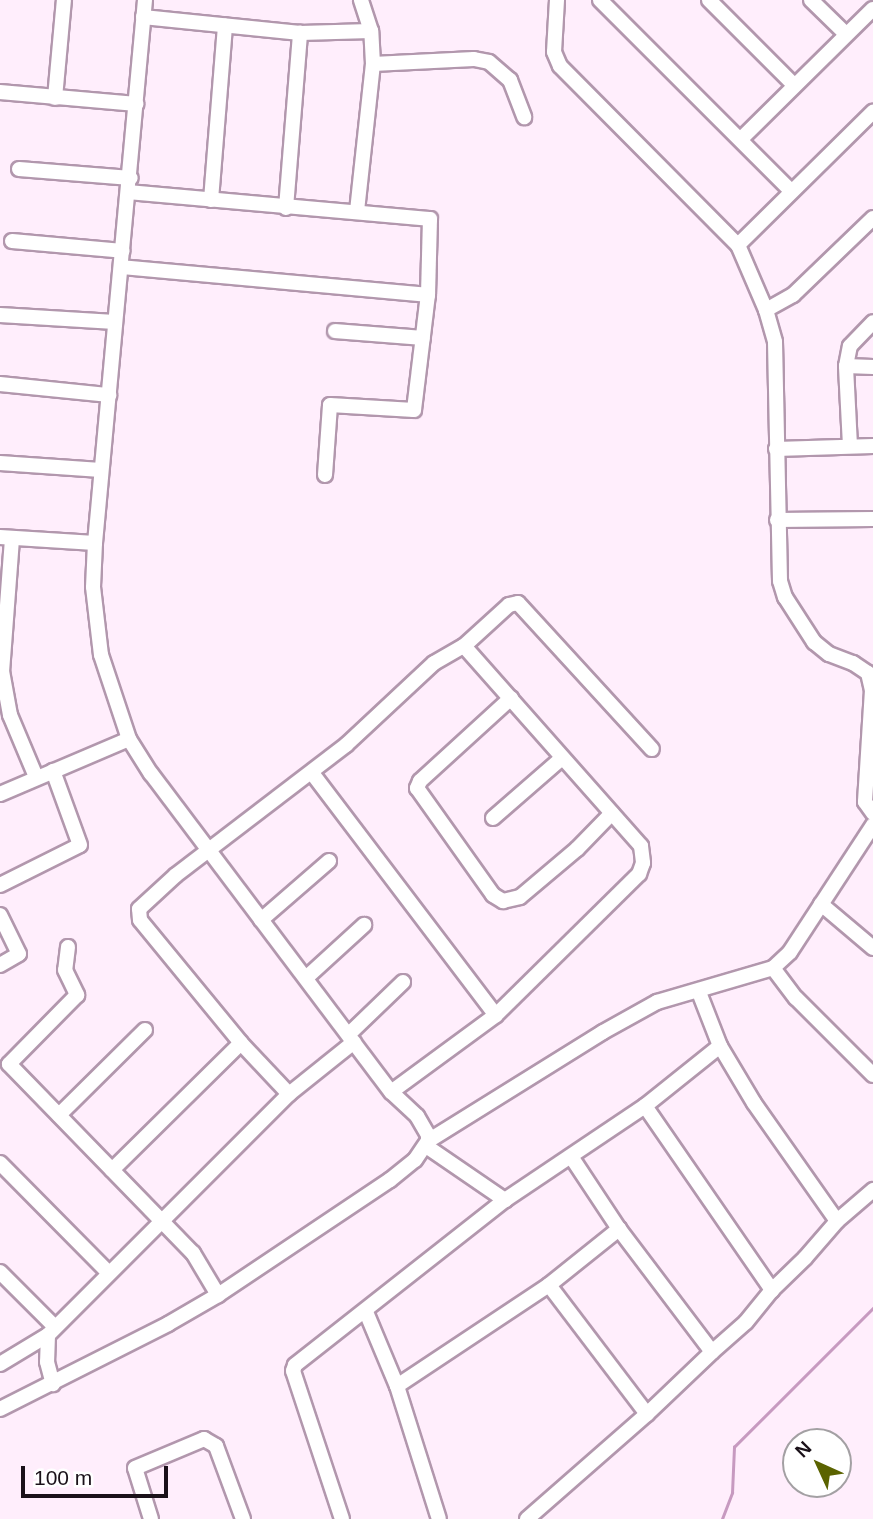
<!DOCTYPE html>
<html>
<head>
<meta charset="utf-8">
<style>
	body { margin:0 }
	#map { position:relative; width:873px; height:1519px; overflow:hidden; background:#ffeefc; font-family:Arial,sans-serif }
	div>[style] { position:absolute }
	.stream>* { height:2.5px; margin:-1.25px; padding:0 1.25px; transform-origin:1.25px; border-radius:1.25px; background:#c79ac0 }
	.roads { filter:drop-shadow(2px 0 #b297ad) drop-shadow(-2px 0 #b297ad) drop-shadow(0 2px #b297ad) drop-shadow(0 -2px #b297ad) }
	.minor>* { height:14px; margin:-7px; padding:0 7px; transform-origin:7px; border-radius:7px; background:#fff }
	span { translate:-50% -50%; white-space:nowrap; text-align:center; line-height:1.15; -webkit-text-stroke:5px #fff; paint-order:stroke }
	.north { position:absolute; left:782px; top:1428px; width:70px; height:70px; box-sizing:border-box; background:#fff; border:2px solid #a3a0a3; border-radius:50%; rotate:315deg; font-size:19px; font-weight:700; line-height:28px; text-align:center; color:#1a1119 }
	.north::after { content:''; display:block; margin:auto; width:24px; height:32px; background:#5b6300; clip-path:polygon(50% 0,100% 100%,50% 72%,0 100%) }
	.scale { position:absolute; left:21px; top:1466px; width:147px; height:32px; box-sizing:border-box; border:4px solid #1a1119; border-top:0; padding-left:9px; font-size:21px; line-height:24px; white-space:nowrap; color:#1a1119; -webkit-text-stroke:5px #fff; paint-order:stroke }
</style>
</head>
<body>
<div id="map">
	<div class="stream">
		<div style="left:722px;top:1519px;width:28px;rotate:-69deg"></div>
		<div style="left:732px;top:1493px;width:46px;rotate:-87.5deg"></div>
		<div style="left:734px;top:1447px;width:197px;rotate:-45deg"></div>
	</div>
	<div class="roads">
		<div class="minor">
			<div style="left:557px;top:0;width:52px;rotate:93.3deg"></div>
			<div style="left:554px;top:52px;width:15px;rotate:67deg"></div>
			<div style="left:560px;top:66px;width:252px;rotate:45.2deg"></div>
			<div style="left:738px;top:245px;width:71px;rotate:66.7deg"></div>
			<div style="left:766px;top:310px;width:33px;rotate:74deg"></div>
			<div style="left:775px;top:342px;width:239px;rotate:88.8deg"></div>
			<div style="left:780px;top:581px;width:17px;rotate:73deg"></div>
			<div style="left:785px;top:597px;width:54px;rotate:57.2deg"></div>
			<div style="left:814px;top:642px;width:19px;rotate:39deg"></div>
			<div style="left:829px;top:654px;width:26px;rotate:21deg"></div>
			<div style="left:853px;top:663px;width:18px;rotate:34deg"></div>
			<div style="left:868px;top:673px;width:17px;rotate:77deg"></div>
			<div style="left:872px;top:690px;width:112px;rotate:93.6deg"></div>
			<div style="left:865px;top:802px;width:14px;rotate:54deg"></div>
			<div style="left:600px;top:0;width:270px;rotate:45deg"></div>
			<div style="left:709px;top:0;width:120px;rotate:45deg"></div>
			<div style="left:811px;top:0;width:49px;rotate:44.2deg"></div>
			<div style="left:143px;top:17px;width:158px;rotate:5.8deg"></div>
			<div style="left:300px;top:33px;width:71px;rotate:-1.6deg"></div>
			<div style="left:373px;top:64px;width:101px;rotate:-2.8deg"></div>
			<div style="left:474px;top:59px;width:15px;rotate:11deg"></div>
			<div style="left:489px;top:62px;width:28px;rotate:41deg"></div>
			<div style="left:510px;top:80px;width:40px;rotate:69deg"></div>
			<div style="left:0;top:92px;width:137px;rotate:5deg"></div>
			<div style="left:55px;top:98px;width:98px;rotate:-84.8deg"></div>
			<div style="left:741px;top:139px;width:185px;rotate:-44.6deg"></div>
			<div style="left:19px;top:169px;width:112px;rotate:4.6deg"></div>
			<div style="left:211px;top:200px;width:175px;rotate:-85.4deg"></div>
			<div style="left:286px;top:208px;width:176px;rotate:-85.4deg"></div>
			<div style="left:357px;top:211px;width:148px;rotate:-83.8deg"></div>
			<div style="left:373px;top:64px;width:33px;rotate:-93deg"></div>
			<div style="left:371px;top:31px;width:33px;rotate:-108deg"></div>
			<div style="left:12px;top:241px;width:111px;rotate:5.1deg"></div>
			<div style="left:738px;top:245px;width:190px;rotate:-44.6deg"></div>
			<div style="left:121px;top:267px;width:308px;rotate:5.2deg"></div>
			<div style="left:428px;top:295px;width:76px;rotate:-88.5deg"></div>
			<div style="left:430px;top:219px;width:302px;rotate:-174.9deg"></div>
			<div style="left:766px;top:310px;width:31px;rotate:-29deg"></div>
			<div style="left:793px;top:295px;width:111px;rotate:-43.9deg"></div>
			<div style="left:0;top:315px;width:115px;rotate:3.5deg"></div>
			<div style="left:335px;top:331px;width:88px;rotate:4.5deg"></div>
			<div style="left:846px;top:366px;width:27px;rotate:2deg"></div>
			<div style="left:0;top:384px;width:110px;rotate:5.8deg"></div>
			<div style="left:850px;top:446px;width:80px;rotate:-92.9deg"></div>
			<div style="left:846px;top:366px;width:20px;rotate:-79deg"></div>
			<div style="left:850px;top:346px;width:33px;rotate:-46deg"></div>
			<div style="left:776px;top:449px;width:97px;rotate:-1.8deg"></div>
			<div style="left:0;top:463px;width:101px;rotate:4deg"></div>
			<div style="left:325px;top:475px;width:70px;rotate:-85.9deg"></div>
			<div style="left:330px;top:405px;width:84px;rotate:3.4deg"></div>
			<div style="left:414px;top:410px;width:116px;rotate:-83.1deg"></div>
			<div style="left:777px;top:520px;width:96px;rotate:-0.6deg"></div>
			<div style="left:0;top:537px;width:95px;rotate:3.6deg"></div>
			<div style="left:12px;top:539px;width:132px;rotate:94.3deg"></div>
			<div style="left:2px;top:671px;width:45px;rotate:79.7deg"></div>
			<div style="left:10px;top:715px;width:67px;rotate:67.2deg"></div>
			<div style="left:464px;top:646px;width:61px;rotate:-42.3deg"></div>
			<div style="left:509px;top:605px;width:9px;rotate:-13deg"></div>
			<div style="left:518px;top:603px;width:198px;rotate:47.5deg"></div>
			<div style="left:511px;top:698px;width:123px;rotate:137.6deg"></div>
			<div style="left:420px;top:781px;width:8px;rotate:113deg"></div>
			<div style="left:417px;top:788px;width:131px;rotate:54.6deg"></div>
			<div style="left:493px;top:895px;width:12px;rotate:31deg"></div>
			<div style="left:503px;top:901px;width:17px;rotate:-13deg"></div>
			<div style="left:520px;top:897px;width:75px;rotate:-40.1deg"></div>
			<div style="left:577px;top:849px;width:50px;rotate:-45.8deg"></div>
			<div style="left:312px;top:773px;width:304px;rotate:52.8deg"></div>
			<div style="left:0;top:794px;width:140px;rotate:-23.1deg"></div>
			<div style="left:493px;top:818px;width:91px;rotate:-41deg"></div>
			<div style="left:0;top:885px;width:89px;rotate:-26.6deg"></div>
			<div style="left:80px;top:845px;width:79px;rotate:-110deg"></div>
			<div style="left:821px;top:904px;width:68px;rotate:40.2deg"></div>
			<div style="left:0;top:915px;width:43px;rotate:64deg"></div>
			<div style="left:19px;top:954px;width:22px;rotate:150deg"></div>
			<div style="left:261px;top:920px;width:90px;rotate:-40.9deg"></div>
			<div style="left:68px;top:947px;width:23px;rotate:97deg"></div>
			<div style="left:65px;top:970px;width:28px;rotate:64deg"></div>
			<div style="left:77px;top:995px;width:97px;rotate:134.6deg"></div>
			<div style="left:9px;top:1064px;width:264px;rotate:45.8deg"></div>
			<div style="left:193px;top:1253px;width:49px;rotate:59.2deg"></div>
			<div style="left:773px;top:968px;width:38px;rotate:53deg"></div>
			<div style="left:796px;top:998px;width:109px;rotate:45deg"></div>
			<div style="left:306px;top:978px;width:79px;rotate:-42.4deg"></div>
			<div style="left:349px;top:1034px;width:75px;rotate:-43.9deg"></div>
			<div style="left:720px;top:1046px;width:66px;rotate:59.2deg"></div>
			<div style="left:754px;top:1103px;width:144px;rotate:54.9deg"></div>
			<div style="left:837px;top:1221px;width:48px;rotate:-40.7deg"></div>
			<div style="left:289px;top:1094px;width:70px;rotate:-133.3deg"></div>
			<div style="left:241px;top:1043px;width:159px;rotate:-129.4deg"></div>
			<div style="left:140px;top:920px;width:11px;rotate:-95deg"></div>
			<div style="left:139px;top:909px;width:50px;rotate:-42.6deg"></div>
			<div style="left:176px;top:875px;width:214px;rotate:-37.4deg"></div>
			<div style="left:346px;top:745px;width:120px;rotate:-43deg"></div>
			<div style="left:434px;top:663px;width:34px;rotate:-30deg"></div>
			<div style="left:464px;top:646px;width:267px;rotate:48.5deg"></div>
			<div style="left:641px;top:846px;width:17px;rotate:83deg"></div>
			<div style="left:643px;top:863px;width:12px;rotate:110deg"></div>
			<div style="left:639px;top:874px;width:201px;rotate:135.4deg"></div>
			<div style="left:496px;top:1015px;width:130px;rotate:143.7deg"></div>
			<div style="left:645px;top:1106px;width:224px;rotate:55.4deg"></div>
			<div style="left:772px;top:1290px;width:46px;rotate:-44.1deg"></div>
			<div style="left:805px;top:1258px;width:49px;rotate:-49.1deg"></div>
			<div style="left:59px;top:1115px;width:121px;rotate:-44.7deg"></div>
			<div style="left:428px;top:1141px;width:206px;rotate:-31.9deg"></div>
			<div style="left:603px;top:1032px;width:62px;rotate:-29.1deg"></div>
			<div style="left:657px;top:1002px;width:121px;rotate:-16.3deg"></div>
			<div style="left:773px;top:968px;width:23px;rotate:-43deg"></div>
			<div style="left:790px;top:952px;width:152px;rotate:-56.8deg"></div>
			<div style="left:426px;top:1146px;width:96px;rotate:34.4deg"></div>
			<div style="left:0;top:1163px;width:153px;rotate:45.3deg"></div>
			<div style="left:112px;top:1170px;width:181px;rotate:-44.6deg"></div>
			<div style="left:619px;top:1229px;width:154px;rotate:52.9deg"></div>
			<div style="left:712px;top:1352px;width:45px;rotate:-41.4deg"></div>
			<div style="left:746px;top:1322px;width:41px;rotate:-50.9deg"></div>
			<div style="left:0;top:1272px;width:78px;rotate:45deg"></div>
			<div style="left:549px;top:1285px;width:162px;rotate:52.8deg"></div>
			<div style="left:366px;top:1312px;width:80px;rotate:67.3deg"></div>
			<div style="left:397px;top:1386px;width:139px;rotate:72.5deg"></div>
			<div style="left:48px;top:1335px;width:27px;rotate:92deg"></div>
			<div style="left:47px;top:1362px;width:23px;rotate:75deg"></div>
			<div style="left:0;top:1364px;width:56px;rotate:-31.1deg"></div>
			<div style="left:48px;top:1335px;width:341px;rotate:-45deg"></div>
			<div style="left:289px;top:1094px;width:83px;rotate:-38.7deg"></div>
			<div style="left:397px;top:1386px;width:182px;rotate:-33.6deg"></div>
			<div style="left:549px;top:1285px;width:90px;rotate:-38.7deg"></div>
			<div style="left:619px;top:1229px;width:85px;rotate:-123.5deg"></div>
			<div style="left:0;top:1409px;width:188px;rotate:-26.8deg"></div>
			<div style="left:168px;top:1324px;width:58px;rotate:-30.1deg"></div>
			<div style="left:218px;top:1295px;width:207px;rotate:-33.8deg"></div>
			<div style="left:390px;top:1180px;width:32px;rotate:-39deg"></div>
			<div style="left:415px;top:1160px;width:23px;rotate:-56deg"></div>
			<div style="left:428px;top:1141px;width:6px;rotate:-90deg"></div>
			<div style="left:428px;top:1135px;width:22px;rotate:-120deg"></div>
			<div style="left:417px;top:1116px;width:35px;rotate:-137deg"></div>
			<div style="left:391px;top:1092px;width:398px;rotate:-127deg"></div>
			<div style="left:151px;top:774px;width:41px;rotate:-122.2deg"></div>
			<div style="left:129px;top:739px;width:89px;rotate:-108.4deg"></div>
			<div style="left:101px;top:655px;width:68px;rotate:-96.7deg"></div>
			<div style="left:93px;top:587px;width:44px;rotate:-87.4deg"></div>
			<div style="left:95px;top:543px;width:545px;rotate:-84.74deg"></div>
			<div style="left:151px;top:1519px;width:53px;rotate:-107.4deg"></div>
			<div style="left:135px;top:1468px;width:75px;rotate:-22.8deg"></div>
			<div style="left:204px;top:1439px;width:14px;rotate:30deg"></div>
			<div style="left:216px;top:1446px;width:78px;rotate:69.7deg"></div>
			<div style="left:342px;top:1519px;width:156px;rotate:-108.3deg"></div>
			<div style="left:293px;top:1371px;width:6px;rotate:-72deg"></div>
			<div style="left:295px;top:1365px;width:267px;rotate:-38.2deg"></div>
			<div style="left:505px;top:1200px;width:169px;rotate:-33.9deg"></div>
			<div style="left:645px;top:1106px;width:96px;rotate:-38.7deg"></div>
			<div style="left:720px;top:1046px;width:58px;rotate:-111.3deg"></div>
			<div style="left:527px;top:1519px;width:159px;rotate:-41.2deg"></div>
			<div style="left:647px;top:1414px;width:90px;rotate:-43.6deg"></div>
		</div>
	</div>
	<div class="north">N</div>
	<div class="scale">100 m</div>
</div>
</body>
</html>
